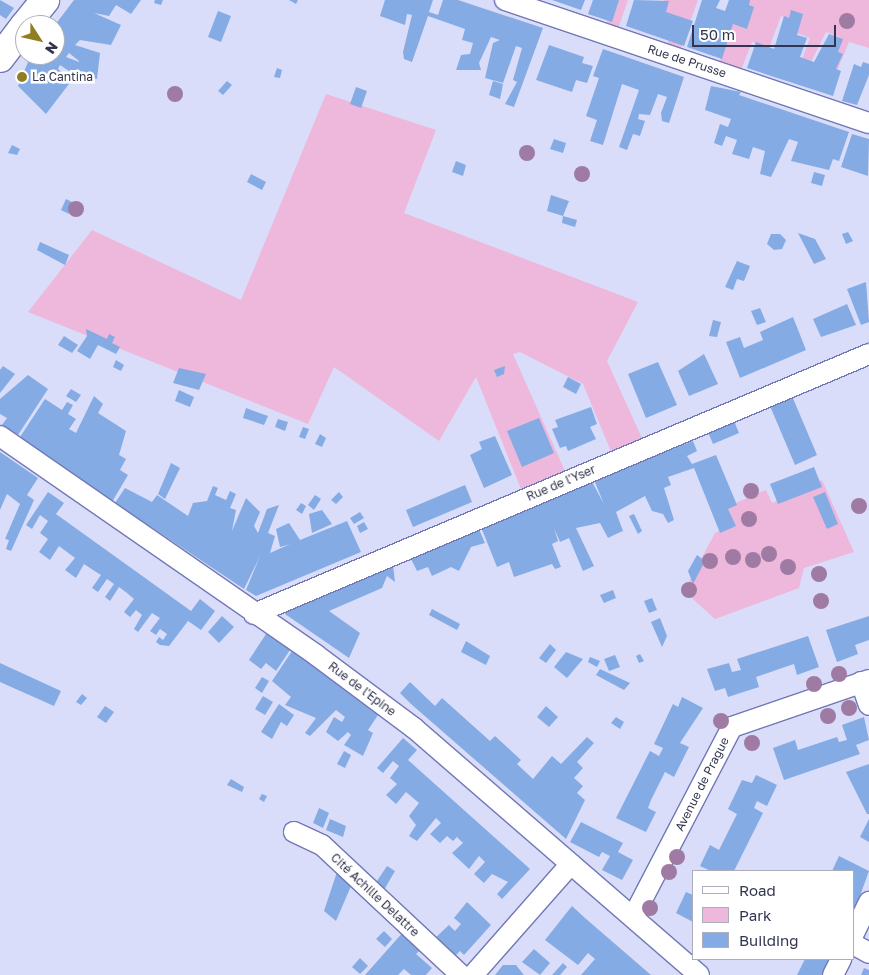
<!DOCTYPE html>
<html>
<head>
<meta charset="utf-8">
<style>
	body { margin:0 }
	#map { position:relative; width:869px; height:975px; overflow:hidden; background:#d9ddf9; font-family:"Golos Text",sans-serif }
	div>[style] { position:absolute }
	.green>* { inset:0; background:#edb8dc }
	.building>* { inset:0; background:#85abe5 }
	.roads { filter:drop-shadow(1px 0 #7278b6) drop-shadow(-1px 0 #7278b6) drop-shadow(0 1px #7278b6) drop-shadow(0 -1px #7278b6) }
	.minor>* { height:20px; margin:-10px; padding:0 10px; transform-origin:10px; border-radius:10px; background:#fff }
	.secondary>* { height:28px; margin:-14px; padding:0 14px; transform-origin:14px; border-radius:14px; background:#fff }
	.trees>* { width:16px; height:16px; margin:-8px; border-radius:50%; background:#9f7ba4 }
	.dots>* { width:14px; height:14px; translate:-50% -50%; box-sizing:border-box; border:2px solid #fff; border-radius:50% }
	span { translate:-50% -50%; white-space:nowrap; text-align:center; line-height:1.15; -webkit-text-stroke:5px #fff; paint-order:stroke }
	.street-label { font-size:12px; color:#323550 }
	.poi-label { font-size:12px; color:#323550 }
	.left { translate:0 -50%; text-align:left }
	.legend { position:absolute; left:692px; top:870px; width:162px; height:90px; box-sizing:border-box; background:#fff; border:1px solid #adaeb9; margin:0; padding:6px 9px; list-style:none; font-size:15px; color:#323550 }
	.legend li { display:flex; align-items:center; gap:10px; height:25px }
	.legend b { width:25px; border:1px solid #adaeb9 }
	.north { position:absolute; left:15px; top:15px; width:50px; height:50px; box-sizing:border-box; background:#fff; border:1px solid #adaeb9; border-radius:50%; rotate:125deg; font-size:14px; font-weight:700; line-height:20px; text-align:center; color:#323550 }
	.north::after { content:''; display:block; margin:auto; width:18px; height:22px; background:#8f7e24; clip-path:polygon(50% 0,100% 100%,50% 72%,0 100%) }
	.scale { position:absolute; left:692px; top:25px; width:144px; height:22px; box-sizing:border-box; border:2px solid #323550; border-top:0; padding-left:6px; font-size:15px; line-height:18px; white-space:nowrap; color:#323550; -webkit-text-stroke:4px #fff; paint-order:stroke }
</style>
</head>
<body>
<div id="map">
	<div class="green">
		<div style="clip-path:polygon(615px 0,628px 0,618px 29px,606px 24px)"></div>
		<div style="clip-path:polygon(664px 0,698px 0,680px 50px,667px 45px,677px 17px,662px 12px)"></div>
		<div style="clip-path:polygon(732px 0,869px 0,869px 48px,849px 42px,837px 71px,832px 69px,839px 37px,826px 32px,811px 62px,802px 59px,810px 38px,794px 32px,797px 22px,781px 16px,769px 48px,752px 42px,741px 70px,719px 63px,740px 3px)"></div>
		<div style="clip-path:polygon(326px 94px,436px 130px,404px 213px,638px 302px,607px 361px,646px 447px,615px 461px,583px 384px,520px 352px,513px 354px,569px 480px,525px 499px,476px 377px,439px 441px,334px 367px,308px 424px,28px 312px,92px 230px,241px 300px)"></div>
		<div style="clip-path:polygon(822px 480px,854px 552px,804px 568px,799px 588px,715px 619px,684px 591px,715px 533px,731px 526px,724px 508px,766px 490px,772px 503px)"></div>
	</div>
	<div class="building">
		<div style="clip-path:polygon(0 0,14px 8px,6px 19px,0 15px)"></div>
		<div style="clip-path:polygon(evenodd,74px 0,141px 0,131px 14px,116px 5px,109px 16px,94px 13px,121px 25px,111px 45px,80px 40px,75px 45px,100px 53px,97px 79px,72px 73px,60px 65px,58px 69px,72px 80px,46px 114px,18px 86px,31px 55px,55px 55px,55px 25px,74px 0,69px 53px,79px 61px,79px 62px,66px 57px,69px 53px)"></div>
		<div style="clip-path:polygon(155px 0,163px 0,161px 5px,154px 3px)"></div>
		<div style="clip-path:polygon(289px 0,298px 0,296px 4px)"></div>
		<div style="clip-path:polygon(385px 0,433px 0,429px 12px,438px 15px,443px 0,458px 0,543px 28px,514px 107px,505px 104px,517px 82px,513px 80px,522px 48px,516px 46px,503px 83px,485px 78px,493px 43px,500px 40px,491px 37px,479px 63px,481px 70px,456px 70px,461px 55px,470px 54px,473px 43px,462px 40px,465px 29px,428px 16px,412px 62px,404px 59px,403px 52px,412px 15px,407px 14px,405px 25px,380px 16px)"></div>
		<div style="clip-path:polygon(552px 0,585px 0,581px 10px)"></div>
		<div style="clip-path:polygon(593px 0,619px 0,612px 22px,588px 14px)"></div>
		<div style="clip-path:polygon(634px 0,669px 1px,666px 12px,693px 21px,684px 46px,626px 26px)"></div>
		<div style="clip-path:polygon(702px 0,720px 0,716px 8px,725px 11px,729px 0,750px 0,749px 5px,754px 7px,747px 29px,733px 24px,722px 59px,687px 47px)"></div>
		<div style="clip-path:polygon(791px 10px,803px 14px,797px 35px,807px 38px,800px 57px,814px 62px,829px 34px,843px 39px,838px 52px,843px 54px,836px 69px,841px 71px,833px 96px,747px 68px,756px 42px,774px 49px,784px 16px,789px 18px)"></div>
		<div style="clip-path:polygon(218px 11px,231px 16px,221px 42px,208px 37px)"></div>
		<div style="clip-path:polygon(549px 45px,584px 57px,582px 63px,593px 66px,587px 83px,576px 80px,572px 92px,536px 80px)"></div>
		<div style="clip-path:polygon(603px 49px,684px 77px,669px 123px,662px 121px,661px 113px,667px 97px,658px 94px,650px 115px,639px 114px,638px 119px,645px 121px,640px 136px,633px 134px,627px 150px,619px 147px,639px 90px,622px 84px,603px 145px,590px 141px,597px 120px,586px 116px,599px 78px,593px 76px)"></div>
		<div style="clip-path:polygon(863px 62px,869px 64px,869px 75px,857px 105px,842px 101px,854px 64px,861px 67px)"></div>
		<div style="clip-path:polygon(277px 68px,282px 70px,280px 78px,274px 77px)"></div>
		<div style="clip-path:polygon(227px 81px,232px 85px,223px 95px,218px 91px)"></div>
		<div style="clip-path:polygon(493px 81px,503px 84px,500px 99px,489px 95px)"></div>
		<div style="clip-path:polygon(711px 86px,741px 92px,739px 95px,849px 132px,839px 161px,833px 159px,829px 170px,791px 161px,798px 142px,789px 139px,771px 177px,760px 174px,765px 151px,753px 147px,749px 159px,732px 154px,737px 140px,726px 136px,722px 146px,714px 143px,720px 124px,728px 127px,731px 119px,705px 110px)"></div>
		<div style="clip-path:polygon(356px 87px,367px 91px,361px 108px,350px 104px)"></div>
		<div style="clip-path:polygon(852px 134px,869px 139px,868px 176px,841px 167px)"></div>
		<div style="clip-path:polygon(554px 139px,566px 143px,563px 153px,550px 149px)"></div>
		<div style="clip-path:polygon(12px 145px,20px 149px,17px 155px,8px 153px)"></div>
		<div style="clip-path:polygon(456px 161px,466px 165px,463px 176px,452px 172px)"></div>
		<div style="clip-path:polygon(814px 172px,825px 175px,822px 186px,811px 183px)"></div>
		<div style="clip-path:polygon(251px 174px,266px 182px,262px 190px,247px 182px)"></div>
		<div style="clip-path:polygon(551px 195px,569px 201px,563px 216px,547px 211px)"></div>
		<div style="clip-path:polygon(66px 199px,74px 203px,69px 214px,61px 210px)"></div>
		<div style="clip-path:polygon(563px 216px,577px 220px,575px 227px,562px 223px)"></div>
		<div style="clip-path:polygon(848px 232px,853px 241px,846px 244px,842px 234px)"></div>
		<div style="clip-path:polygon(798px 233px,815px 239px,826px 259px,814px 264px)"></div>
		<div style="clip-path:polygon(771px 234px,780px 234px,786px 240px,782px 249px,774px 250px,767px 244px)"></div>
		<div style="clip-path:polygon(40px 242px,69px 255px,65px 265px,37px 250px)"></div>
		<div style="clip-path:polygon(737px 261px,750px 266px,744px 281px,737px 279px,733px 290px,725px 287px)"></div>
		<div style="clip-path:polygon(866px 282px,869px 322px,861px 325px,847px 289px)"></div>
		<div style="clip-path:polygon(847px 304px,856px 325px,821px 337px,813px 319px)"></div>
		<div style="clip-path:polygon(760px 308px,766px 322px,757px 325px,751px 311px)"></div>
		<div style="clip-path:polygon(793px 317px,806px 350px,740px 378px,726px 342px,740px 337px,744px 348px,763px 340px,760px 332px)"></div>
		<div style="clip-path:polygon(713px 320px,721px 322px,717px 337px,709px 336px)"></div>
		<div style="clip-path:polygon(86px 329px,107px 339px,109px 334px,115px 337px,112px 343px,120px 347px,116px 354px,98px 345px,90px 359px,77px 351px,87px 336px)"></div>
		<div style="clip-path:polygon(64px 336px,78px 345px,72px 353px,58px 345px)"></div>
		<div style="clip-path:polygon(704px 354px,718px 384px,689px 396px,678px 371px)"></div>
		<div style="clip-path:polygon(116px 360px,124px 365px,121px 371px,113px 367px)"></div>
		<div style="clip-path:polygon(658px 362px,677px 405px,646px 418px,628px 374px)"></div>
		<div style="clip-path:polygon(3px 366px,15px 374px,0 393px,0 370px)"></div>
		<div style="clip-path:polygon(505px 366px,504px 374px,497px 377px,494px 370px)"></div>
		<div style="clip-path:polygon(179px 368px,206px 374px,199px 390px,173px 383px)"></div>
		<div style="clip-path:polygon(28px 375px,48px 389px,18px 435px,2px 425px,7px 418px,0 414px,0 399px)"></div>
		<div style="clip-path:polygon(568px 377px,581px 384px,576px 394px,563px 387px)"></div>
		<div style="clip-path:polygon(71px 389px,81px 395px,76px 402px,66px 396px)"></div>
		<div style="clip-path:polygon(179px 390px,194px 397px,190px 407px,175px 401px)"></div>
		<div style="clip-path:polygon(94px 396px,103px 404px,98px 413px,126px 431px,119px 455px,126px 459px,120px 470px,128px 475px,112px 502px,20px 437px,45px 399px,62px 410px,67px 402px,73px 405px,68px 414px,76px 419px,69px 429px,76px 433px)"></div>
		<div style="clip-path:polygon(792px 396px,817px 455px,795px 465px,770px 406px)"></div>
		<div style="clip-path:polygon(591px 407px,597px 424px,590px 427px,596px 439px,568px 451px,566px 446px,560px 448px,552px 429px,558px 427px,555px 420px)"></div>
		<div style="clip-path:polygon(246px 408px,268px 416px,264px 425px,243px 418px)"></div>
		<div style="clip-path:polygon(539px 418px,554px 453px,522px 467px,507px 431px)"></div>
		<div style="clip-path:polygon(278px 419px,288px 422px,285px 431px,275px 427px)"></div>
		<div style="clip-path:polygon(734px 421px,739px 433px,713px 444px,708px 432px)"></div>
		<div style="clip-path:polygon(303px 427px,309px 429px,305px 439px,299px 437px)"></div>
		<div style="clip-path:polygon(320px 434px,326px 438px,322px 447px,315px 444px)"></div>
		<div style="clip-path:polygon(495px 436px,512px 475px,484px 488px,470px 455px,482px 449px,479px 442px)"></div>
		<div style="clip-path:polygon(693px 441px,697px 451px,687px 456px,692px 464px,716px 455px,737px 505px,728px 509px,736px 526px,720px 533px,694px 468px,668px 477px,671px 485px,664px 488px,674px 520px,668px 523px,663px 514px,652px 511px,645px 496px,616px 512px,623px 531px,616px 534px,608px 538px,600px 523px,576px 528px,594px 566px,583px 571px,569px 538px,560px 542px,554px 528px,558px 541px,552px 544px,561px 567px,555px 569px,552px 564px,514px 577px,509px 562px,497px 567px,481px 527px,591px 480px,604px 504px,594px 480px)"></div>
		<div style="clip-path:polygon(0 452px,38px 478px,27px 495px,34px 500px,11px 551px,6px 549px,9px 540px,5px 539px,20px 504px,7px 494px,0 510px)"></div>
		<div style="clip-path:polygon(171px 463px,180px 468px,165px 499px,158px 494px)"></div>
		<div style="clip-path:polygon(814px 467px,822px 487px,778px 504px,770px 484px)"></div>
		<div style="clip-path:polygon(465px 485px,472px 502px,413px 527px,406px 510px)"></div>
		<div style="clip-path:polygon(213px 486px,218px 488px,215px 495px,226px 500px,230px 491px,236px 494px,230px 508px,236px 510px,232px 531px,246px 498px,260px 512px,254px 526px,258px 533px,267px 509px,279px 505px,268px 533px,275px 536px,270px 553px,290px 544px,280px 547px,276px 529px,289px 523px,300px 540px,347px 521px,361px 552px,256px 596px,246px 590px,260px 556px,244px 589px,115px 503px,125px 488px,152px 502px,157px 495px,188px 516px,193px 503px,207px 501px)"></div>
		<div style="clip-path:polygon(48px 492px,64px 503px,56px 514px,191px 611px,200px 599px,215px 611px,201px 630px,188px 621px,169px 646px,160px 645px,156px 642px,159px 637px,163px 640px,167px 634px,160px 629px,156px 635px,150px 631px,160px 618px,152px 613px,138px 632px,134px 629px,142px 615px,136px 610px,130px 617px,124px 612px,134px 599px,127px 593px,119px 587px,110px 601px,105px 597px,114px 584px,107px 579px,98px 592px,92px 588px,101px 575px,93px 570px,84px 564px,76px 578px,65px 570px,75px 558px,59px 546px,50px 560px,39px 552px,48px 539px,40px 533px,48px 521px,40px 515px,32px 529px,26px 525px)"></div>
		<div style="clip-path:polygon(339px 492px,343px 497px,336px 504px,331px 500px)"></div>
		<div style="clip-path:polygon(825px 492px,838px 524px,827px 529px,813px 497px)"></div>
		<div style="clip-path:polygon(315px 495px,321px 499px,314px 510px,308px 505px)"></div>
		<div style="clip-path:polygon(301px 503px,306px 506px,302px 514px,296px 510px)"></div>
		<div style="clip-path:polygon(322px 510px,332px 524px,312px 533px,309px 514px)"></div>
		<div style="clip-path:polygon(360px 512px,364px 518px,354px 524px,350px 518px)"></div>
		<div style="clip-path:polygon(634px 514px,642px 531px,638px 534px,629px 516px)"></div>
		<div style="clip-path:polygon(364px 522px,368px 529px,360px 533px,357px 526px)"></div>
		<div style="clip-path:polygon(478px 527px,485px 543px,471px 547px,459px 571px,451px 567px,432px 576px,428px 567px,417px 571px,409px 555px)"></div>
		<div style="clip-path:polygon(697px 555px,705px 561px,693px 584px,688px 571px)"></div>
		<div style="clip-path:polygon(393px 565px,395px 582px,387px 576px,382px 588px,329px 611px,360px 633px,349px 658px,285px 614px,286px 607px)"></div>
		<div style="clip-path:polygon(613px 590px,616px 598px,604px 603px,600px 595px)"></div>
		<div style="clip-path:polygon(652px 598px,657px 610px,649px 613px,644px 601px)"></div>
		<div style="clip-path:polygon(432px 609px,460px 624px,457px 630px,429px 615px)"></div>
		<div style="clip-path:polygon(222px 616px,234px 627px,219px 643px,208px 632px)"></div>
		<div style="clip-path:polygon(869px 616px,869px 640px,855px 645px,858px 654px,837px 662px,826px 630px)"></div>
		<div style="clip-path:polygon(660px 618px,667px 636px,662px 647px,651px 622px)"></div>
		<div style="clip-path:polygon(268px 631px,292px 647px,276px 671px,266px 663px,261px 669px,249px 660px)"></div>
		<div style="clip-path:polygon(808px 636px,819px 667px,797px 675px,794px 664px,785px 667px,756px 677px,759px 687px,728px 697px,725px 688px,715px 691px,707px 669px,729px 663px,732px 672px,741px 670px,737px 659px)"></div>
		<div style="clip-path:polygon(466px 641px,490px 656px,486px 665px,461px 652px)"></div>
		<div style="clip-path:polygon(550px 644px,556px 650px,546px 663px,539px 658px)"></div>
		<div style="clip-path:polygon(294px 648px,382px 709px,368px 730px,373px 733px,363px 756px,344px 745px,351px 735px,348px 732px,338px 741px,326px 732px,334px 717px,342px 722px,345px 717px,336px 710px,310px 736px,305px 733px,316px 718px,285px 705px,291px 697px,272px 681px)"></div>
		<div style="clip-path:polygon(566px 652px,583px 659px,567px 678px,554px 667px)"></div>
		<div style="clip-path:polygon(640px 654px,644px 661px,639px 663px,636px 656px)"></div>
		<div style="clip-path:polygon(615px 655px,620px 667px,609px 671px,604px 659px)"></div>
		<div style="clip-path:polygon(590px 657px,600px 661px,597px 667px,588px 662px)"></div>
		<div style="clip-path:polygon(0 663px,61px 691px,54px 706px,0 682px)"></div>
		<div style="clip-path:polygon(600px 669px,630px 683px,624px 690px,596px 675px)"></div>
		<div style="clip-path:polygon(262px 677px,269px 681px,262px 693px,255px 688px)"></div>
		<div style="clip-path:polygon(410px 682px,435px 706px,442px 698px,490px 741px,495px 736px,521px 760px,517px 764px,533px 779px,552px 756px,561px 764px,587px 737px,594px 743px,577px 762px,583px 768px,574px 778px,583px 786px,577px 793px,585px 800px,566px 839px,411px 704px,400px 693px)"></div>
		<div style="clip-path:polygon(82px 694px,87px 698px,81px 705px,76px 702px)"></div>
		<div style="clip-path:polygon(263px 696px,273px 702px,265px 715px,255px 709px)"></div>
		<div style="clip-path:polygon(682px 697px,703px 708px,680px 743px,689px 747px,674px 777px,665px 772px,651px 800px,648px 808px,656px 812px,646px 832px,616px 818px,650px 751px,659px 756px,663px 748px,654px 744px,673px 704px,678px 707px)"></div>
		<div style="clip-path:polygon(279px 704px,294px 715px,287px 726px,281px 722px,272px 739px,261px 732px)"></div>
		<div style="clip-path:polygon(105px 706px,114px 712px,106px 723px,97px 717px)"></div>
		<div style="clip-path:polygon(546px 706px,558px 717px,549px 727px,537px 717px)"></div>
		<div style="clip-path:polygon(616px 717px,624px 722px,620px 729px,611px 723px)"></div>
		<div style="clip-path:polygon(864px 717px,869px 740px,856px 745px,860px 754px,784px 780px,773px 748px,795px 740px,798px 750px,837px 737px,839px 742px,847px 740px,842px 725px)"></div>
		<div style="clip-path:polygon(403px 738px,417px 750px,408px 760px,530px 869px,502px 899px,497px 894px,508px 882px,492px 874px,484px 883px,474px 874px,485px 862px,479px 856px,469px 869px,452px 853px,463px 843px,457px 837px,453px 841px,447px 836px,440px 843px,430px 834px,441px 823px,436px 818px,417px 841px,409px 836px,416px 825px,409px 816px,419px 803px,406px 792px,396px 804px,386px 795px,397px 784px,390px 778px,399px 766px,393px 761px,383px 773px,377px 768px)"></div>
		<div style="clip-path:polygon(344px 751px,351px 755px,345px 768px,337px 764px)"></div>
		<div style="clip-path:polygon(869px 764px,869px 814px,867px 814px,846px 772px)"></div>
		<div style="clip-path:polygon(756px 775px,777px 785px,767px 806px,757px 801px,754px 808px,763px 813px,734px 871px,711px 871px,700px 866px,710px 845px,719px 850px,737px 814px,728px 809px,742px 780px,752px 783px)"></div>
		<div style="clip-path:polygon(231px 779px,244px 787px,242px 792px,227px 785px)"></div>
		<div style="clip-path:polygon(262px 794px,267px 796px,264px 802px,259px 799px)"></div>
		<div style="clip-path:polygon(319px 808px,329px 813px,323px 828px,313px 823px)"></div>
		<div style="clip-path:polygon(330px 819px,346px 826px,343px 837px,326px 830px)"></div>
		<div style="clip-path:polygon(869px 819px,869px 842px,860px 837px)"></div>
		<div style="clip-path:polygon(581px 822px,623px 843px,618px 852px,633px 860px,622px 880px,602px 870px,610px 856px,602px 852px,599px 857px,570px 842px)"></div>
		<div style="clip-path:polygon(839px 856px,869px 871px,853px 915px,853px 871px,832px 871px)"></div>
		<div style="clip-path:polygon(339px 866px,354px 879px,336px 921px,324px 911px)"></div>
		<div style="clip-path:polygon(387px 866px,395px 871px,384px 890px,375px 884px)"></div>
		<div style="clip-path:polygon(686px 892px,693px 895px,693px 922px,676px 913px)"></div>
		<div style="clip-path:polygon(467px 902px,491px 925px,464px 955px,460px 951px,454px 957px,434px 939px,449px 925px,455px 931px,461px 924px,454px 918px)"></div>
		<div style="clip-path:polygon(572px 906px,585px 918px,651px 975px,581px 975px,595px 959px,588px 953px,578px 965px,545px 940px)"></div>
		<div style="clip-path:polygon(405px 930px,423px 947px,416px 954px,432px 968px,426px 975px,411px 975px,404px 969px,398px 975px,365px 975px)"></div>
		<div style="clip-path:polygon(384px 931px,392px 939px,385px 947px,376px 939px)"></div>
		<div style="clip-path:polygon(534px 949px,550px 963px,540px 975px,522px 962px)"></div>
		<div style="clip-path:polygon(360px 958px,368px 966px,360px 974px,352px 967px)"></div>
		<div style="clip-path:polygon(805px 959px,831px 959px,823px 975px,797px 975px)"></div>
		<div style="clip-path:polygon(563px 963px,567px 967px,560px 975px,552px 975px)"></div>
		<div style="clip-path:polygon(503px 965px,516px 965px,524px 975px,495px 975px)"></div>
		<div style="clip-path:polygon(864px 968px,869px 970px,869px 975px,861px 975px)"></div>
	</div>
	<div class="roads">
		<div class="minor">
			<div style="left:505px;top:0;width:384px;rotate:18.7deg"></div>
			<div style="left:0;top:436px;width:384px;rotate:34.7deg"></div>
			<div style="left:316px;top:655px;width:122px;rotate:36.7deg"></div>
			<div style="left:414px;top:728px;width:377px;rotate:40.9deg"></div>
			<div style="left:254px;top:614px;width:668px;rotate:-22.92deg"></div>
			<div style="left:861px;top:682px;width:24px;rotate:71deg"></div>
			<div style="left:294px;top:832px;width:31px;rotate:25deg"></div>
			<div style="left:322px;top:845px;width:190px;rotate:43.1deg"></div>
			<div style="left:633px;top:917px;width:214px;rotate:-62.5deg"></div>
			<div style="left:732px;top:727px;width:145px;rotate:-18.9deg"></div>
			<div style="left:853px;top:935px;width:37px;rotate:-64deg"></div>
			<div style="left:853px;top:944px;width:18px;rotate:29deg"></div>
			<div style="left:473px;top:975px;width:148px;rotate:-48.6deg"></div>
			<div style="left:833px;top:975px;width:18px;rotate:-63deg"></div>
		</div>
		<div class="secondary">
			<div style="left:25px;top:25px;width:32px;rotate:-51deg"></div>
			<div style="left:0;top:58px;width:41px;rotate:-52.9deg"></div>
		</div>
	</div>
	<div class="trees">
		<div style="left:847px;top:21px"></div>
		<div style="left:175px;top:94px"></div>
		<div style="left:527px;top:153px"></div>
		<div style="left:582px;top:174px"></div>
		<div style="left:76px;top:209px"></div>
		<div style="left:751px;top:491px"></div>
		<div style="left:859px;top:506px"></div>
		<div style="left:749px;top:519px"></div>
		<div style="left:769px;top:554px"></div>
		<div style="left:733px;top:557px"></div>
		<div style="left:753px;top:560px"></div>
		<div style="left:710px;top:561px"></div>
		<div style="left:788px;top:567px"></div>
		<div style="left:819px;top:574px"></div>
		<div style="left:689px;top:590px"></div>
		<div style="left:821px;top:601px"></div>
		<div style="left:839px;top:674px"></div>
		<div style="left:814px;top:684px"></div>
		<div style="left:849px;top:708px"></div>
		<div style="left:828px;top:716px"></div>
		<div style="left:721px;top:721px"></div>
		<div style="left:752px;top:743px"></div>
		<div style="left:677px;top:857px"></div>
		<div style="left:669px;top:872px"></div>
		<div style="left:650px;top:908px"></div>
	</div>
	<div class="dots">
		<div style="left:22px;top:77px;background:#8f7e24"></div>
	</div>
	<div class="street-label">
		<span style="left:687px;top:61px;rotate:18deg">Rue de Prusse</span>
		<span style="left:561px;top:483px;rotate:-23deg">Rue de l'Yser</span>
		<span style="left:362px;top:689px;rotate:37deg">Rue de l'Epine</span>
		<span style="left:702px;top:784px;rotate:-63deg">Avenue de Prague</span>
		<span style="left:375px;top:895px;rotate:43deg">Cité Achille Delattre</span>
	</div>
	<div class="poi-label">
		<span class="left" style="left:32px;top:77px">La Cantina</span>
	</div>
	<ul class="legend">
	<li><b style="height:6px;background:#fff"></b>Road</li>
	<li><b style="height:14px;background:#edb8dc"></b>Park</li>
	<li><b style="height:14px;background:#85abe5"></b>Building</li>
	</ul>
	<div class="north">N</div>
	<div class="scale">50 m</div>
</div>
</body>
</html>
